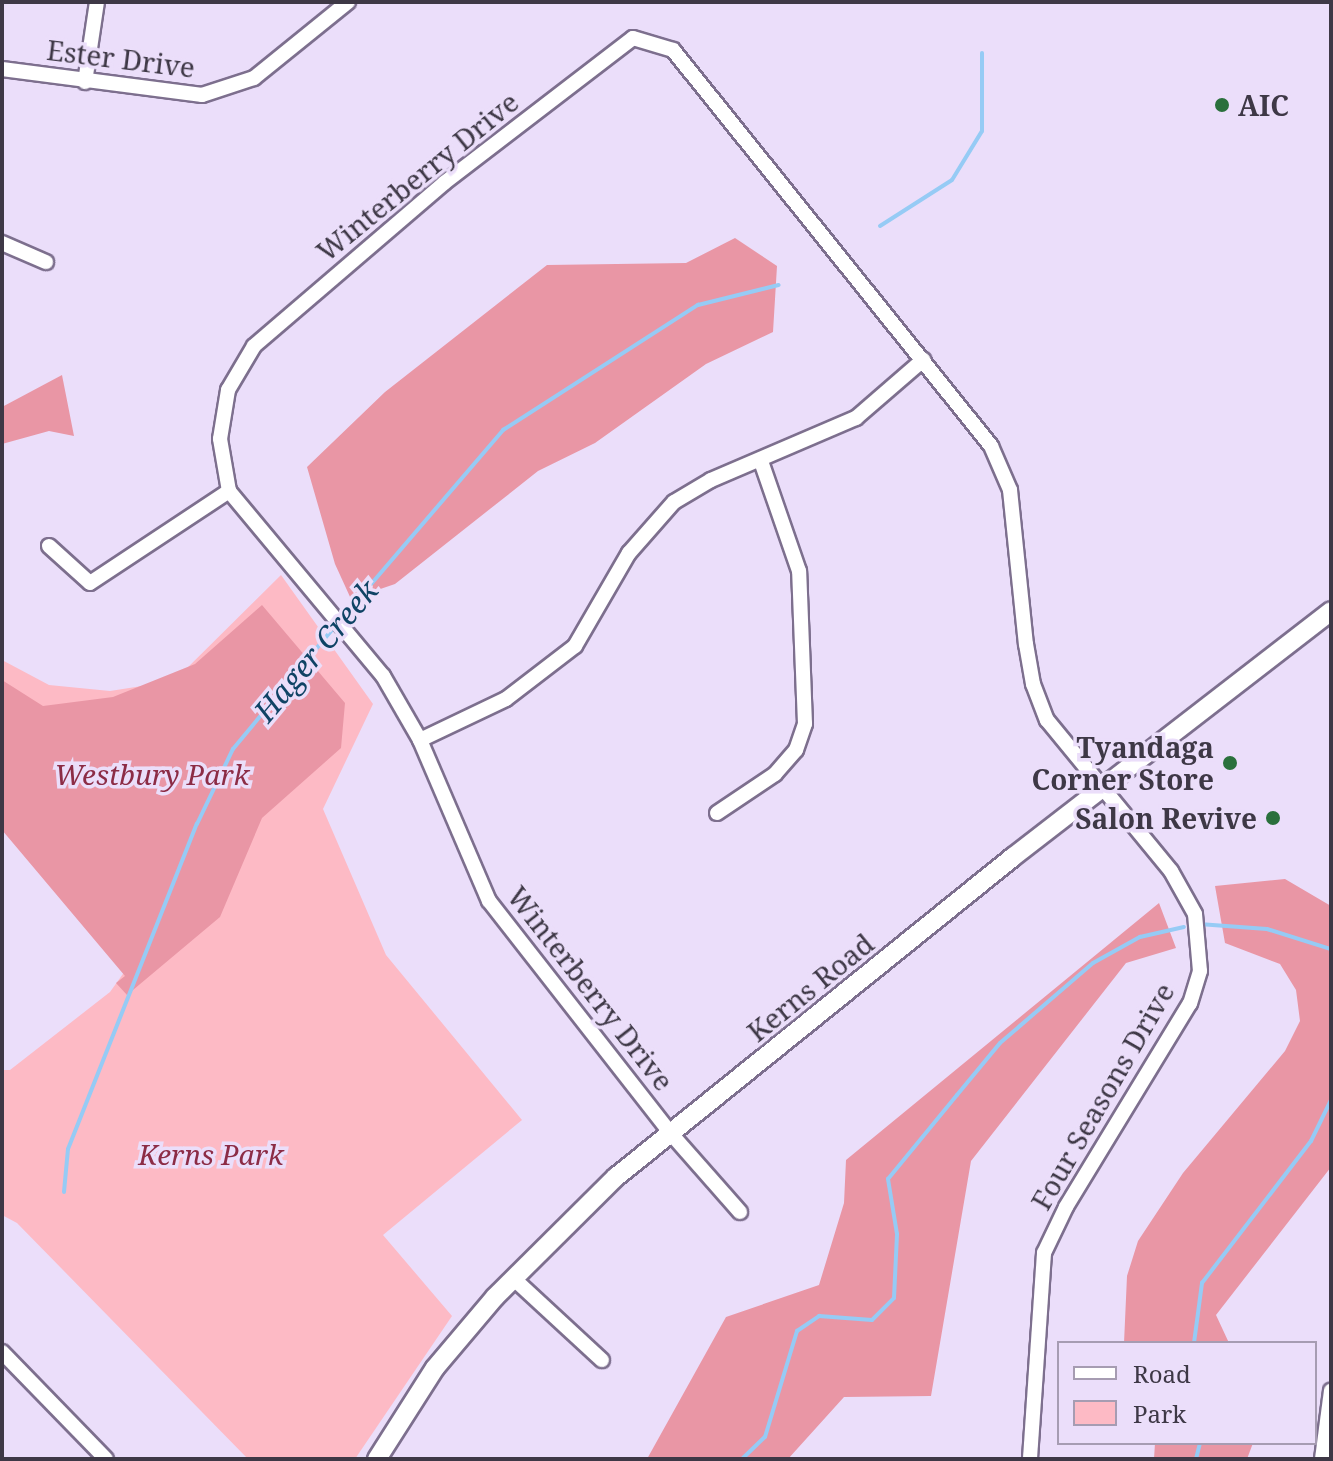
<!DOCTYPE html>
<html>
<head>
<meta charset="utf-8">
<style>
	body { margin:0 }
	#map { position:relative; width:1333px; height:1461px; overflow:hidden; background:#ebdefa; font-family:"Noto Serif",serif }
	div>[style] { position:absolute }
	.green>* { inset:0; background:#fdbac5 }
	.forest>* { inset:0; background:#e996a5 }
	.stream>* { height:4px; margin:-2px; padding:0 2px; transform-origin:2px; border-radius:2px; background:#96cbf5 }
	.roads { filter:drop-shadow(2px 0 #7d6f8e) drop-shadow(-2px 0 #7d6f8e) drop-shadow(0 2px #7d6f8e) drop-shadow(0 -2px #7d6f8e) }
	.minor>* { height:14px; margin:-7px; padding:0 7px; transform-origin:7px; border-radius:7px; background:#fff }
	.tertiary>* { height:18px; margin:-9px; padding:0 9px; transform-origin:9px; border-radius:9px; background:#fff }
	.dots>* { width:22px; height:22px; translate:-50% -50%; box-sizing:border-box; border:4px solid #ebdefa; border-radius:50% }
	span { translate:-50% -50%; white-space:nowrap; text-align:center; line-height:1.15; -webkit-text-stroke:7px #ebdefa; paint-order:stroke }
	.street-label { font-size:28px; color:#3e3846 }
	.poi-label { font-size:28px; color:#3e3846; font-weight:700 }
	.left { translate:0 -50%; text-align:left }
	.right { translate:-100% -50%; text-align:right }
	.park-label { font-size:28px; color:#8c2c46; font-style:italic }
	.water-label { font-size:30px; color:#0f4365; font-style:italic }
	.frame { position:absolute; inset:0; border:4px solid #3e3846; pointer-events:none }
	.legend { position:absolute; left:1057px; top:1341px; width:260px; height:104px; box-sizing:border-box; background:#ebdefa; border:2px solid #a69cb2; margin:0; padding:10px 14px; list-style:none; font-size:24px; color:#3e3846 }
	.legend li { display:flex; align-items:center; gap:16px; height:40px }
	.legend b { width:40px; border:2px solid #a69cb2 }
</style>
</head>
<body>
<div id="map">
	<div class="green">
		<div style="clip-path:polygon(281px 575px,373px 704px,323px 809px,386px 955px,522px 1120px,383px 1235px,452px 1316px,355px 1459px,248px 1459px,17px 1223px,2px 1215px,2px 1070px,10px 1070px,110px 992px,165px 915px,2px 751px,2px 660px,49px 685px,110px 691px,174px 681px)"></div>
	</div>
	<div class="forest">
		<div style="clip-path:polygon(735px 238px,777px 266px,773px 332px,706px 364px,595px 443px,538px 471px,395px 584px,351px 599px,335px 564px,307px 467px,385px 392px,547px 265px,686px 263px)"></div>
		<div style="clip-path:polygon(62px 375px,74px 436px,49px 431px,2px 444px,2px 407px)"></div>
		<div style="clip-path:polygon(262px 605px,345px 703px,341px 748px,262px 818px,220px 917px,127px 995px,116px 983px,125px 976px,2px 830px,2px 680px,43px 706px,113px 697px,195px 664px)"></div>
		<div style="clip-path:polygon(1285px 879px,1331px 906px,1331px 1167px,1216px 1315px,1229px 1343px,1124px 1343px,1127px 1276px,1138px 1241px,1183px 1173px,1285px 1051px,1300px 1021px,1296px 990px,1280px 964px,1225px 943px,1215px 886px)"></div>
		<div style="clip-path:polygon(1159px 903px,1176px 948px,1126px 963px,971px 1161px,931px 1396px,844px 1397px,788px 1459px,647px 1459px,726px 1317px,819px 1285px,844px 1203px,846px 1160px)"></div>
		<div style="clip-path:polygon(1155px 1443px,1253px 1443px,1247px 1459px,1154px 1459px)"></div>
	</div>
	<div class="stream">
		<div style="left:880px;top:226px;width:85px;rotate:-32.6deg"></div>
		<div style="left:952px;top:180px;width:57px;rotate:-58.5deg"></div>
		<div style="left:982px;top:131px;width:78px;rotate:-90deg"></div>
		<div style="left:342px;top:618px;width:248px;rotate:-49.4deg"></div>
		<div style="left:503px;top:430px;width:232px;rotate:-32.7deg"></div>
		<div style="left:698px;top:305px;width:83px;rotate:-13.9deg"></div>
		<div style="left:1199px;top:924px;width:68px;rotate:4.2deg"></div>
		<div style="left:1267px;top:929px;width:67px;rotate:17.4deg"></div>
		<div style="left:64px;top:1192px;width:43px;rotate:-84.7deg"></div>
		<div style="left:68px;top:1149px;width:350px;rotate:-68.4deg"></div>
		<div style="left:197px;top:824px;width:83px;rotate:-64.4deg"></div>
		<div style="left:233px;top:749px;width:161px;rotate:-50.3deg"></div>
		<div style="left:1194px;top:1343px;width:61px;rotate:-82.4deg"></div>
		<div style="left:1202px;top:1283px;width:179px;rotate:-52.5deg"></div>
		<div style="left:1311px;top:1141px;width:46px;rotate:-64deg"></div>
		<div style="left:742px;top:1459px;width:32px;rotate:-44deg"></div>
		<div style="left:765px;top:1437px;width:111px;rotate:-73.2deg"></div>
		<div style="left:797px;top:1331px;width:27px;rotate:-34deg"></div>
		<div style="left:819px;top:1316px;width:53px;rotate:4.3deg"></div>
		<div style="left:872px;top:1320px;width:31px;rotate:-45deg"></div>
		<div style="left:894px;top:1298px;width:64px;rotate:-87.3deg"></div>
		<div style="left:897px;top:1234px;width:56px;rotate:-99.3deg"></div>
		<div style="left:888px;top:1179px;width:109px;rotate:-50.6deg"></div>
		<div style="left:957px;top:1095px;width:67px;rotate:-50.4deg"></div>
		<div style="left:1000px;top:1043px;width:123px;rotate:-40.7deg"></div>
		<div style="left:1093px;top:963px;width:54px;rotate:-29deg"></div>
		<div style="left:1140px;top:937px;width:45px;rotate:-12.8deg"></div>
		<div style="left:1196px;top:1459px;width:16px;rotate:-76deg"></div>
	</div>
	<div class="roads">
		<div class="minor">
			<div style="left:2px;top:69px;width:202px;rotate:7.4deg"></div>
			<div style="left:202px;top:95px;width:55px;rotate:-18.1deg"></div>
			<div style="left:254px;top:78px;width:121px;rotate:-39deg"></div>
			<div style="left:85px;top:82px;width:81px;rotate:-81.5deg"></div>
			<div style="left:2px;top:243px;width:48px;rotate:23.4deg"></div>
			<div style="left:49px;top:546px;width:55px;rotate:42.1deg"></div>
			<div style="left:90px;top:583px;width:167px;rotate:-33.5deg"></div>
			<div style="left:420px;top:740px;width:95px;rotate:-25.5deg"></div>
			<div style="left:506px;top:699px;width:87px;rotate:-37.5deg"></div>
			<div style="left:575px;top:646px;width:108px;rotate:-59.9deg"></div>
			<div style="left:629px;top:553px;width:68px;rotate:-48.6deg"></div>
			<div style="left:674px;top:502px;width:43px;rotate:-30.7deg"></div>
			<div style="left:711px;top:480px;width:158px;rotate:-23.2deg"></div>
			<div style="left:856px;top:418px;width:89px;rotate:-40.9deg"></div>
			<div style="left:717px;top:813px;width:70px;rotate:-33.9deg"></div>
			<div style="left:775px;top:774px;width:32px;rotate:-49deg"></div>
			<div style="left:796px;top:750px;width:28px;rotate:-71deg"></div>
			<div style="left:805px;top:724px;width:153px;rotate:-92.2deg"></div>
			<div style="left:799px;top:571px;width:116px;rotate:-109.1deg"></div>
			<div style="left:740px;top:1212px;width:103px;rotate:-131.4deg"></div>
			<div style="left:672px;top:1135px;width:297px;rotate:-128deg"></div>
			<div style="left:489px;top:901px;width:175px;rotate:-113.2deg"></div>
			<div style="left:420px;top:740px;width:74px;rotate:-120deg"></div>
			<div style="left:383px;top:676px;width:241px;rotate:-129.8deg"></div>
			<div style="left:229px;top:491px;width:53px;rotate:-99.8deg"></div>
			<div style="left:220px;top:439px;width:50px;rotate:-80.7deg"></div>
			<div style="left:228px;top:390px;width:51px;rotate:-59.4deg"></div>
			<div style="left:254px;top:346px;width:250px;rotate:-40.6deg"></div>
			<div style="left:444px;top:183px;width:238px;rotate:-37.5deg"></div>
			<div style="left:633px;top:38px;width:42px;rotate:16.7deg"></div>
			<div style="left:673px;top:50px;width:508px;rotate:51.23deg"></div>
			<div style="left:991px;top:446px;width:48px;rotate:66.6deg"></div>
			<div style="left:1010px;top:490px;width:155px;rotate:84.1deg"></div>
			<div style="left:1026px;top:644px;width:41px;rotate:80.1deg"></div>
			<div style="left:1033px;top:684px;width:39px;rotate:69deg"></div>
			<div style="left:1047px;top:720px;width:195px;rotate:50.6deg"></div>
			<div style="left:1171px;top:871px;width:49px;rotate:60.8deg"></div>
			<div style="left:1195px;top:914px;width:57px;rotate:85deg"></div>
			<div style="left:1200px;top:971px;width:34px;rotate:107deg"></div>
			<div style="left:1190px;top:1003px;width:239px;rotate:121.3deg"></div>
			<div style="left:1066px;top:1207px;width:51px;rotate:115.6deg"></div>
			<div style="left:1044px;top:1253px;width:206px;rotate:93.9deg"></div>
			<div style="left:513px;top:1278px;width:121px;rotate:42.7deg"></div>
			<div style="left:2px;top:1352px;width:149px;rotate:45.8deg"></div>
			<div style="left:1322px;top:1459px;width:69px;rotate:-82.5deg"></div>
		</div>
		<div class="tertiary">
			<div style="left:377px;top:1459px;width:108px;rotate:-57.5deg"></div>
			<div style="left:435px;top:1368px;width:93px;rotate:-49.8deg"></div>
			<div style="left:495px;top:1297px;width:170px;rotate:-44.8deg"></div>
			<div style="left:616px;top:1177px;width:510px;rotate:-38.87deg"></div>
			<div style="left:1013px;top:857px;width:402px;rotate:-37.7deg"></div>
		</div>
	</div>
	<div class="dots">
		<div style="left:1222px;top:105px;background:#2a703c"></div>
		<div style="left:1230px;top:763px;background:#2a703c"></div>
		<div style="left:1273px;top:818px;background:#2a703c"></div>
	</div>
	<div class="street-label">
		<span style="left:121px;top:58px;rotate:7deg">Ester Drive</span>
		<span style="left:417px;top:176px;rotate:-39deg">Winterberry Drive</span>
		<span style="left:810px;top:987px;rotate:-39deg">Kerns Road</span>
		<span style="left:591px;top:988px;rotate:52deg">Winterberry Drive</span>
		<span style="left:1102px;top:1096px;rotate:-60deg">Four Seasons Drive</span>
	</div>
	<div class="poi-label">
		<span class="left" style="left:1238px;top:105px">AIC</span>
		<span class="right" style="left:1214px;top:763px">Tyandaga<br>Corner Store</span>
		<span class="right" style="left:1257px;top:818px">Salon Revive</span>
	</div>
	<div class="park-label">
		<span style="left:152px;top:774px">Westbury Park</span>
		<span style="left:211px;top:1154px">Kerns Park</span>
	</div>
	<div class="water-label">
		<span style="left:316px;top:651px;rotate:-50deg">Hager Creek</span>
	</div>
	<div class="frame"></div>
	<ul class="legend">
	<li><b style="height:10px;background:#fff"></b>Road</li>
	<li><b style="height:22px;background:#fdbac5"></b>Park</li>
	</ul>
</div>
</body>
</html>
